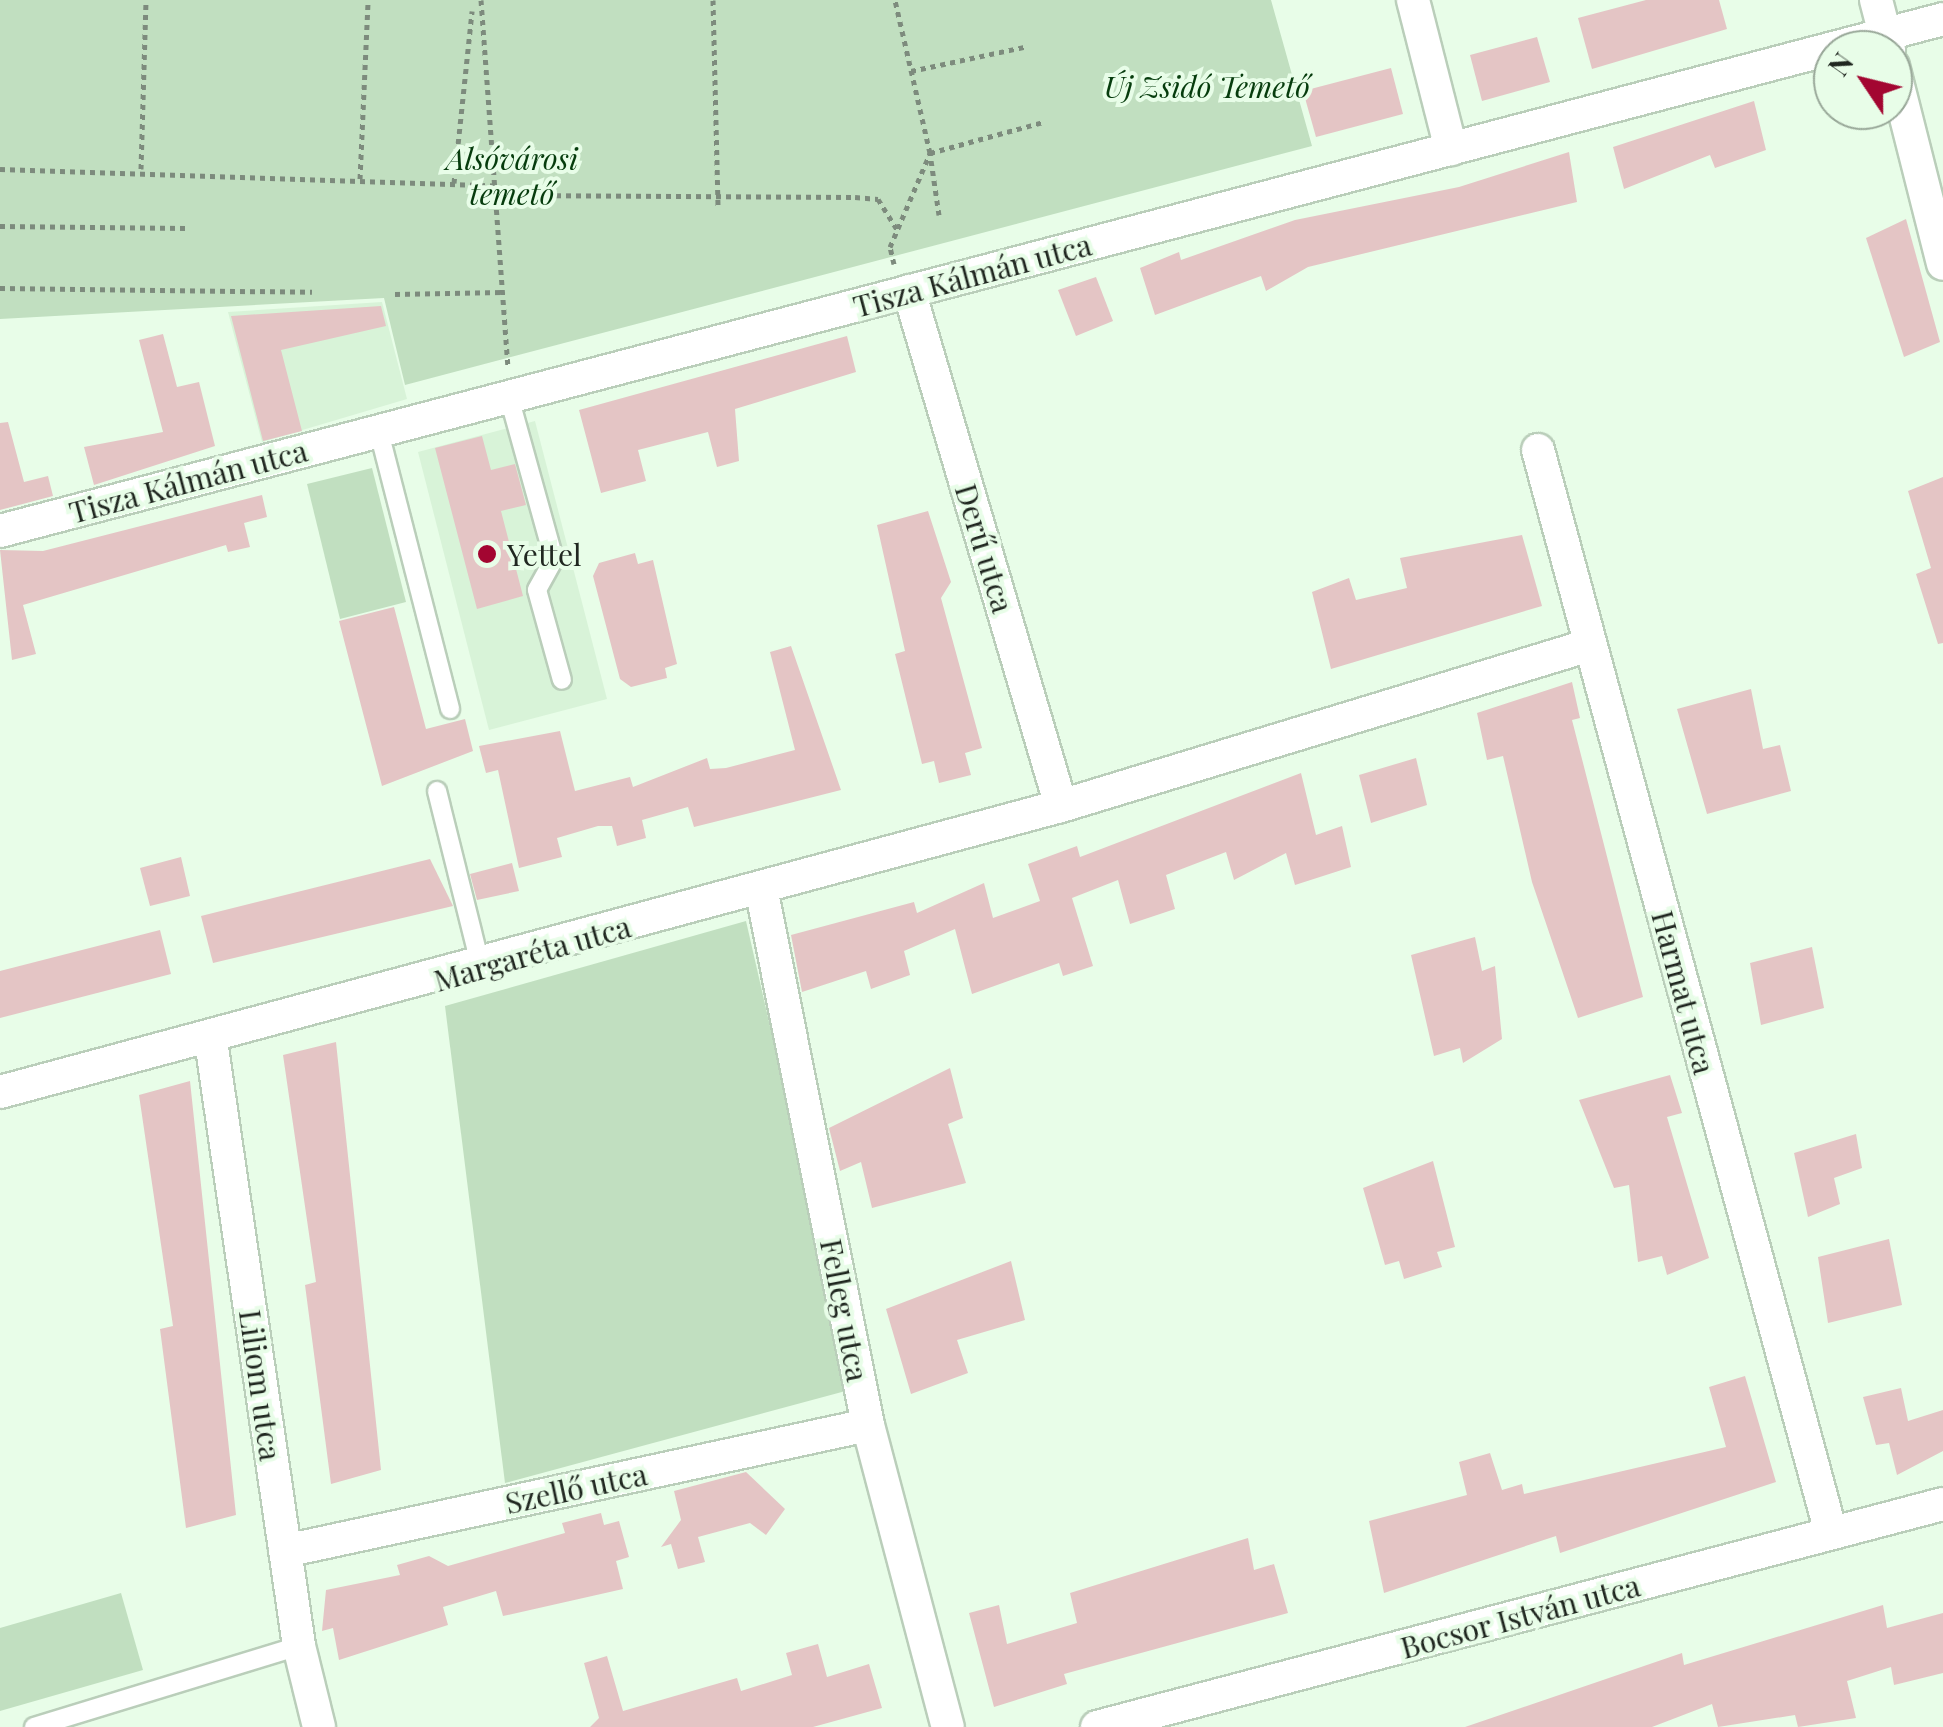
<!DOCTYPE html>
<html>
<head>
<meta charset="utf-8">
<style>
	body { margin:0 }
	#map { position:relative; width:1943px; height:1727px; overflow:hidden; background:#e8fde8; font-family:"Playfair Display",serif }
	div>[style] { position:absolute }
	.built>* { inset:0; background:#d8f3d8 }
	.green>* { inset:0; background:#c1dfc0 }
	.building>* { inset:0; background:#e4c5c5 }
	.path>* { height:5px; margin-top:-2.5px; transform-origin:0; background:repeating-linear-gradient(90deg,#7d8b7d 0 5px,transparent 0 10px) }
	.roads { filter:drop-shadow(2px 0 #baceba) drop-shadow(-2px 0 #baceba) drop-shadow(0 2px #baceba) drop-shadow(0 -2px #baceba) }
	.lane>* { height:18px; margin:-9px; padding:0 9px; transform-origin:9px; border-radius:9px; background:#fff }
	.street>* { height:32px; margin:-16px; padding:0 16px; transform-origin:16px; border-radius:16px; background:#fff }
	.dots>* { width:28px; height:28px; translate:-50% -50%; box-sizing:border-box; border:5px solid #e8fde8; border-radius:50% }
	span { translate:-50% -50%; white-space:nowrap; text-align:center; line-height:1.15; -webkit-text-stroke:8px #e8fde8; paint-order:stroke }
	.park-label { font-size:30px; color:#063c0d; font-style:italic }
	.street-label { font-size:30px; color:#202720 }
	.poi-label { font-size:30px; color:#202720 }
	.left { translate:0 -50%; text-align:left }
	.north { position:absolute; left:1813px; top:30px; width:100px; height:100px; box-sizing:border-box; background:#e8fde8; border:2px solid #98a798; border-radius:50%; rotate:305deg; font-size:28px; font-weight:700; line-height:40px; text-align:center; color:#202720 }
	.north::after { content:''; display:block; margin:auto; width:35px; height:45px; background:#a30631; clip-path:polygon(50% 0,100% 100%,50% 72%,0 100%) }
</style>
</head>
<body>
<div id="map">
	<div class="built">
		<div style="clip-path:polygon(382px 302px,407px 399px,262px 442px,228px 312px)"></div>
		<div style="clip-path:polygon(535px 421px,607px 699px,489px 730px,418px 452px)"></div>
	</div>
	<div class="green">
		<div style="clip-path:polygon(0 0,1271px 0,1312px 146px,405px 385px,384px 298px,0 319px)"></div>
		<div style="clip-path:polygon(372px 468px,406px 602px,340px 619px,307px 484px)"></div>
		<div style="clip-path:polygon(746px 921px,853px 1389px,505px 1483px,445px 1006px)"></div>
		<div style="clip-path:polygon(121px 1593px,143px 1670px,0 1711px,0 1628px)"></div>
	</div>
	<div class="building">
		<div style="clip-path:polygon(1646px 0,1719px 0,1727px 29px,1592px 69px,1578px 18px)"></div>
		<div style="clip-path:polygon(1537px 37px,1550px 82px,1482px 101px,1470px 55px)"></div>
		<div style="clip-path:polygon(1391px 68px,1403px 114px,1316px 137px,1303px 91px)"></div>
		<div style="clip-path:polygon(1754px 101px,1766px 150px,1715px 168px,1710px 155px,1624px 189px,1613px 147px)"></div>
		<div style="clip-path:polygon(1569px 152px,1577px 202px,1308px 267px,1266px 291px,1261px 276px,1155px 315px,1140px 268px,1179px 252px,1181px 260px,1295px 220px,1459px 187px)"></div>
		<div style="clip-path:polygon(1906px 219px,1940px 342px,1904px 357px,1866px 238px)"></div>
		<div style="clip-path:polygon(1096px 277px,1113px 321px,1076px 336px,1058px 290px)"></div>
		<div style="clip-path:polygon(381px 306px,386px 326px,281px 350px,302px 431px,263px 441px,231px 316px)"></div>
		<div style="clip-path:polygon(163px 334px,177px 387px,199px 382px,215px 446px,94px 485px,84px 447px,163px 432px,139px 340px)"></div>
		<div style="clip-path:polygon(847px 336px,856px 372px,735px 409px,739px 461px,717px 467px,708px 432px,638px 450px,646px 481px,601px 493px,579px 410px)"></div>
		<div style="clip-path:polygon(8px 422px,24px 482px,48px 476px,53px 496px,0 510px,0 423px)"></div>
		<div style="clip-path:polygon(482px 436px,491px 470px,515px 464px,526px 505px,501px 511px,523px 596px,477px 609px,435px 448px)"></div>
		<div style="clip-path:polygon(1943px 477px,1943px 643px,1938px 644px,1916px 574px,1931px 568px,1908px 491px)"></div>
		<div style="clip-path:polygon(262px 495px,267px 517px,244px 523px,250px 547px,228px 552px,226px 545px,23px 605px,36px 654px,12px 660px,0 550px,43px 551px)"></div>
		<div style="clip-path:polygon(928px 511px,951px 582px,941px 598px,982px 748px,965px 753px,971px 775px,939px 783px,934px 761px,922px 764px,895px 654px,905px 651px,877px 525px)"></div>
		<div style="clip-path:polygon(1522px 535px,1542px 606px,1331px 669px,1312px 592px,1349px 578px,1356px 600px,1407px 588px,1400px 558px)"></div>
		<div style="clip-path:polygon(635px 553px,638px 564px,653px 560px,677px 664px,665px 668px,667px 678px,631px 687px,620px 679px,593px 576px,599px 563px)"></div>
		<div style="clip-path:polygon(394px 607px,426px 729px,465px 719px,473px 751px,382px 786px,339px 621px)"></div>
		<div style="clip-path:polygon(791px 646px,841px 790px,694px 827px,688px 807px,642px 820px,646px 838px,617px 846px,612px 826px,598px 826px,557px 838px,562px 857px,519px 868px,498px 770px,486px 773px,479px 746px,560px 731px,575px 791px,630px 777px,633px 787px,707px 758px,710px 769px,726px 768px,795px 750px,770px 652px)"></div>
		<div style="clip-path:polygon(1572px 682px,1580px 718px,1572px 720px,1643px 997px,1578px 1018px,1532px 882px,1503px 756px,1487px 760px,1477px 713px)"></div>
		<div style="clip-path:polygon(1751px 689px,1763px 749px,1780px 745px,1791px 791px,1707px 814px,1677px 709px)"></div>
		<div style="clip-path:polygon(1416px 758px,1427px 805px,1371px 823px,1359px 775px)"></div>
		<div style="clip-path:polygon(1301px 773px,1316px 835px,1342px 826px,1351px 867px,1295px 885px,1286px 853px,1234px 880px,1226px 852px,1166px 875px,1175px 909px,1130px 924px,1118px 880px,1072px 898px,1093px 966px,1063px 976px,1059px 963px,972px 994px,955px 929px,904px 951px,910px 975px,871px 989px,866px 971px,802px 992px,791px 935px,914px 902px,917px 913px,984px 883px,993px 918px,1040px 901px,1028px 864px,1077px 846px,1080px 857px)"></div>
		<div style="clip-path:polygon(181px 857px,190px 896px,150px 906px,140px 868px)"></div>
		<div style="clip-path:polygon(430px 859px,453px 906px,213px 963px,201px 916px)"></div>
		<div style="clip-path:polygon(512px 863px,519px 891px,477px 900px,470px 874px)"></div>
		<div style="clip-path:polygon(160px 930px,171px 974px,0 1018px,0 971px)"></div>
		<div style="clip-path:polygon(1475px 937px,1482px 971px,1495px 966px,1502px 1039px,1463px 1063px,1460px 1048px,1434px 1056px,1411px 955px)"></div>
		<div style="clip-path:polygon(1812px 947px,1824px 1008px,1761px 1025px,1750px 963px)"></div>
		<div style="clip-path:polygon(336px 1042px,381px 1470px,331px 1484px,305px 1285px,316px 1282px,283px 1055px)"></div>
		<div style="clip-path:polygon(950px 1068px,963px 1118px,948px 1124px,966px 1183px,872px 1208px,861px 1162px,840px 1171px,829px 1128px)"></div>
		<div style="clip-path:polygon(1670px 1075px,1682px 1113px,1667px 1117px,1709px 1258px,1667px 1275px,1662px 1256px,1638px 1262px,1629px 1185px,1614px 1188px,1579px 1100px)"></div>
		<div style="clip-path:polygon(190px 1081px,236px 1515px,186px 1528px,160px 1329px,173px 1326px,139px 1095px)"></div>
		<div style="clip-path:polygon(1856px 1134px,1862px 1168px,1834px 1178px,1840px 1204px,1808px 1217px,1794px 1153px)"></div>
		<div style="clip-path:polygon(1433px 1161px,1455px 1247px,1437px 1252px,1442px 1267px,1404px 1279px,1399px 1261px,1385px 1265px,1363px 1188px)"></div>
		<div style="clip-path:polygon(1889px 1239px,1902px 1305px,1828px 1323px,1818px 1257px)"></div>
		<div style="clip-path:polygon(1011px 1261px,1025px 1320px,957px 1340px,968px 1373px,911px 1394px,886px 1309px)"></div>
		<div style="clip-path:polygon(1745px 1376px,1776px 1482px,1560px 1553px,1556px 1536px,1384px 1593px,1369px 1521px,1467px 1495px,1459px 1462px,1490px 1453px,1502px 1490px,1522px 1484px,1524px 1494px,1726px 1447px,1709px 1387px)"></div>
		<div style="clip-path:polygon(1901px 1388px,1908px 1421px,1943px 1410px,1943px 1451px,1897px 1475px,1889px 1443px,1876px 1445px,1863px 1397px)"></div>
		<div style="clip-path:polygon(746px 1472px,785px 1509px,766px 1535px,750px 1523px,698px 1537px,705px 1562px,678px 1569px,671px 1544px,661px 1547px,681px 1520px,674px 1491px)"></div>
		<div style="clip-path:polygon(601px 1513px,604px 1525px,619px 1521px,629px 1557px,616px 1561px,623px 1589px,503px 1616px,496px 1591px,443px 1607px,448px 1625px,339px 1660px,333px 1628px,322px 1631px,326px 1590px,400px 1575px,397px 1565px,429px 1556px,448px 1566px,565px 1533px,562px 1523px)"></div>
		<div style="clip-path:polygon(1248px 1538px,1254px 1570px,1274px 1564px,1288px 1613px,1064px 1674px,1067px 1684px,994px 1707px,969px 1613px,999px 1605px,1007px 1644px,1077px 1623px,1070px 1593px)"></div>
		<div style="clip-path:polygon(1883px 1605px,1887px 1628px,1943px 1613px,1943px 1673px,1894px 1685px,1891px 1667px,1847px 1681px,1856px 1718px,1798px 1727px,1795px 1715px,1718px 1727px,1712px 1704px,1652px 1727px,1465px 1727px,1682px 1653px,1684px 1665px)"></div>
		<div style="clip-path:polygon(818px 1644px,827px 1677px,869px 1664px,882px 1708px,813px 1727px,590px 1727px,599px 1718px,584px 1663px,607px 1656px,623px 1711px,737px 1678px,741px 1691px,792px 1675px,786px 1653px)"></div>
	</div>
	<div class="path">
		<div style="left:481px;top:0;width:369px;rotate:85.8deg"></div>
		<div style="left:713px;top:0;width:206px;rotate:88.6deg"></div>
		<div style="left:911px;top:71px;width:116px;rotate:-12deg"></div>
		<div style="left:0;top:169px;width:495px;rotate:1.9deg"></div>
		<div style="left:141px;top:169px;width:169px;rotate:-88.3deg"></div>
		<div style="left:360px;top:179px;width:179px;rotate:-87.4deg"></div>
		<div style="left:454px;top:183px;width:173px;rotate:-84deg"></div>
		<div style="left:496px;top:195px;width:359px;rotate:0.3deg"></div>
		<div style="left:855px;top:197px;width:23px;rotate:5deg"></div>
		<div style="left:878px;top:199px;width:36px;rotate:58deg"></div>
		<div style="left:939px;top:215px;width:63px;rotate:-98.3deg"></div>
		<div style="left:930px;top:153px;width:117px;rotate:-15.3deg"></div>
		<div style="left:0;top:226px;width:186px;rotate:0.6deg"></div>
		<div style="left:894px;top:264px;width:17px;rotate:-103deg"></div>
		<div style="left:890px;top:247px;width:102px;rotate:-66.9deg"></div>
		<div style="left:930px;top:153px;width:157px;rotate:-102.9deg"></div>
		<div style="left:0;top:288px;width:312px;rotate:0.7deg"></div>
		<div style="left:395px;top:294px;width:108px;rotate:-1.1deg"></div>
	</div>
	<div class="roads">
		<div class="lane">
			<div style="left:509px;top:397px;width:168px;rotate:74.5deg"></div>
			<div style="left:554px;top:559px;width:35px;rotate:119deg"></div>
			<div style="left:537px;top:590px;width:93px;rotate:74.5deg"></div>
			<div style="left:379px;top:432px;width:286px;rotate:75.6deg"></div>
			<div style="left:437px;top:791px;width:182px;rotate:76deg"></div>
			<div style="left:34px;top:1727px;width:277px;rotate:-17deg"></div>
		</div>
		<div class="street">
			<div style="left:1413px;top:0;width:154px;rotate:75.7deg"></div>
			<div style="left:1876px;top:0;width:52px;rotate:75.4deg"></div>
			<div style="left:1893px;top:66px;width:204px;rotate:75.8deg"></div>
			<div style="left:909px;top:291px;width:537px;rotate:73.56deg"></div>
			<div style="left:1538px;top:450px;width:1122px;rotate:74.86deg"></div>
			<div style="left:0;top:531px;width:2009px;rotate:-14.76deg"></div>
			<div style="left:761px;top:888px;width:548px;rotate:78.73deg"></div>
			<div style="left:868px;top:1425px;width:312px;rotate:75.2deg"></div>
			<div style="left:211px;top:1041px;width:611px;rotate:81.72deg"></div>
			<div style="left:299px;top:1646px;width:83px;rotate:76.1deg"></div>
			<div style="left:0;top:1092px;width:1099px;rotate:-15.09deg"></div>
			<div style="left:1061px;top:806px;width:553px;rotate:-16.93deg"></div>
			<div style="left:285px;top:1551px;width:596px;rotate:-12.2deg"></div>
			<div style="left:1097px;top:1727px;width:875px;rotate:-14.77deg"></div>
		</div>
	</div>
	<div class="dots">
		<div style="left:487px;top:554px;background:#a30631"></div>
	</div>
	<div class="park-label">
		<span style="left:1207px;top:86px">Új Zsidó Temető</span>
		<span style="left:512px;top:175px">Alsóvárosi<br>temető</span>
	</div>
	<div class="street-label">
		<span style="left:972px;top:275px;rotate:-15deg">Tisza Kálmán utca</span>
		<span style="left:188px;top:481px;rotate:-15deg">Tisza Kálmán utca</span>
		<span style="left:985px;top:548px;rotate:73deg">Derű utca</span>
		<span style="left:532px;top:953px;rotate:-16deg">Margaréta utca</span>
		<span style="left:1684px;top:992px;rotate:75deg">Harmat utca</span>
		<span style="left:845px;top:1310px;rotate:79deg">Felleg utca</span>
		<span style="left:261px;top:1385px;rotate:82deg">Liliom utca</span>
		<span style="left:576px;top:1488px;rotate:-12deg">Szellő utca</span>
		<span style="left:1520px;top:1616px;rotate:-15deg">Bocsor István utca</span>
	</div>
	<div class="poi-label">
		<span class="left" style="left:507px;top:554px">Yettel</span>
	</div>
	<div class="north">N</div>
</div>
</body>
</html>
